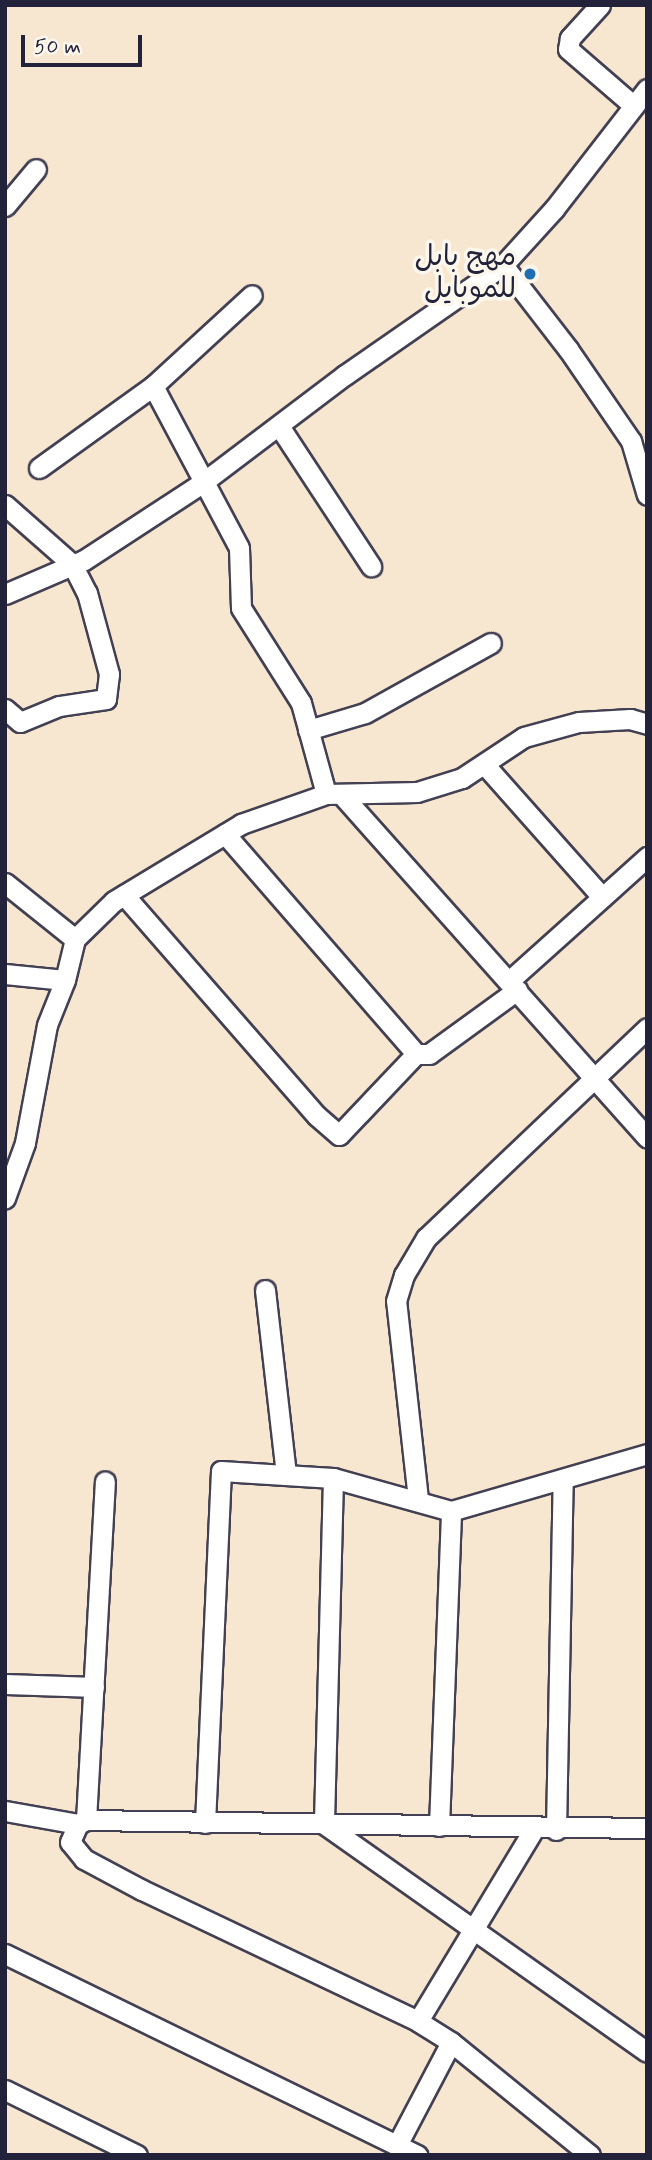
<!DOCTYPE html>
<html>
<head>
<meta charset="utf-8">
<style>
	body { margin:0 }
	#map { position:relative; width:652px; height:2160px; overflow:hidden; background:#f7e7d1; font-family:Mynerve,"Playpen Sans Arabic",sans-serif }
	div>[style] { position:absolute }
	.roads { filter:drop-shadow(2px 0 #424052) drop-shadow(-2px 0 #424052) drop-shadow(0 2px #424052) drop-shadow(0 -2px #424052) }
	.minor>* { height:19px; margin:-9.5px; padding:0 9.5px; transform-origin:9.5px; border-radius:9.5px; background:#fff }
	.dots>* { width:19px; height:19px; translate:-50% -50%; box-sizing:border-box; border:4px solid #fbf7ec; border-radius:50% }
	span { translate:-50% -50%; white-space:nowrap; text-align:center; line-height:1.15; -webkit-text-stroke:7px #fbf7ec; paint-order:stroke }
	.poi-label { font-size:28px; color:#22223b }
	.right { translate:-100% -50%; text-align:right }
	.frame { position:absolute; inset:0; border:7px solid #22223b; pointer-events:none }
	.scale { position:absolute; left:21px; top:35px; width:121px; height:32px; box-sizing:border-box; border:4px solid #22223b; border-top:0; padding-left:9px; font-size:21px; line-height:24px; white-space:nowrap; color:#22223b; -webkit-text-stroke:5px #fbf7ec; paint-order:stroke }
</style>
</head>
<body>
<div id="map">
	<div class="roads">
		<div class="minor">
			<div style="left:600px;top:5px;width:45px;rotate:132.3deg"></div>
			<div style="left:570px;top:38px;width:11px;rotate:100deg"></div>
			<div style="left:568px;top:49px;width:87px;rotate:40.8deg"></div>
			<div style="left:5px;top:206px;width:48px;rotate:-50deg"></div>
			<div style="left:503px;top:265px;width:106px;rotate:52.3deg"></div>
			<div style="left:568px;top:349px;width:112px;rotate:55.6deg"></div>
			<div style="left:631px;top:441px;width:56px;rotate:73.5deg"></div>
			<div style="left:153px;top:386px;width:183px;rotate:62deg"></div>
			<div style="left:239px;top:548px;width:60px;rotate:88.1deg"></div>
			<div style="left:241px;top:608px;width:112px;rotate:57.7deg"></div>
			<div style="left:301px;top:703px;width:94px;rotate:74.6deg"></div>
			<div style="left:279px;top:426px;width:168px;rotate:56.7deg"></div>
			<div style="left:39px;top:468px;width:140px;rotate:-35.7deg"></div>
			<div style="left:153px;top:386px;width:134px;rotate:-42.6deg"></div>
			<div style="left:5px;top:505px;width:89px;rotate:41.4deg"></div>
			<div style="left:72px;top:564px;width:33px;rotate:63deg"></div>
			<div style="left:87px;top:593px;width:84px;rotate:74.8deg"></div>
			<div style="left:109px;top:674px;width:25px;rotate:97deg"></div>
			<div style="left:106px;top:699px;width:48px;rotate:171.5deg"></div>
			<div style="left:59px;top:706px;width:42px;rotate:157.7deg"></div>
			<div style="left:20px;top:722px;width:20px;rotate:-139deg"></div>
			<div style="left:5px;top:594px;width:86px;rotate:-23.3deg"></div>
			<div style="left:84px;top:560px;width:141px;rotate:-33.1deg"></div>
			<div style="left:202px;top:483px;width:179px;rotate:-37.1deg"></div>
			<div style="left:345px;top:375px;width:193px;rotate:-34.8deg"></div>
			<div style="left:503px;top:265px;width:76px;rotate:-47.7deg"></div>
			<div style="left:554px;top:209px;width:152px;rotate:-52.2deg"></div>
			<div style="left:308px;top:730px;width:59px;rotate:-16.6deg"></div>
			<div style="left:365px;top:713px;width:144px;rotate:-29.1deg"></div>
			<div style="left:484px;top:764px;width:178px;rotate:48.4deg"></div>
			<div style="left:341px;top:794px;width:460px;rotate:48.3deg"></div>
			<div style="left:225px;top:834px;width:291px;rotate:49deg"></div>
			<div style="left:416px;top:1054px;width:13px"></div>
			<div style="left:429px;top:1054px;width:109px;rotate:-36deg"></div>
			<div style="left:5px;top:883px;width:90px;rotate:38.7deg"></div>
			<div style="left:75px;top:939px;width:42px;rotate:103.7deg"></div>
			<div style="left:65px;top:980px;width:48px;rotate:111.8deg"></div>
			<div style="left:47px;top:1025px;width:120px;rotate:100.6deg"></div>
			<div style="left:25px;top:1143px;width:59px;rotate:110deg"></div>
			<div style="left:124px;top:895px;width:293px;rotate:48.9deg"></div>
			<div style="left:317px;top:1116px;width:29px;rotate:41deg"></div>
			<div style="left:339px;top:1135px;width:112px;rotate:-46.5deg"></div>
			<div style="left:75px;top:939px;width:54px;rotate:-44.3deg"></div>
			<div style="left:114px;top:901px;width:149px;rotate:-31.2deg"></div>
			<div style="left:241px;top:824px;width:90px;rotate:-19.4deg"></div>
			<div style="left:326px;top:794px;width:91px;rotate:-1.3deg"></div>
			<div style="left:417px;top:792px;width:47px;rotate:-17.3deg"></div>
			<div style="left:462px;top:778px;width:74px;rotate:-33.5deg"></div>
			<div style="left:524px;top:737px;width:57px;rotate:-15.3deg"></div>
			<div style="left:579px;top:722px;width:51px;rotate:-3.4deg"></div>
			<div style="left:630px;top:719px;width:18px;rotate:16deg"></div>
			<div style="left:5px;top:974px;width:60px;rotate:5.7deg"></div>
			<div style="left:509px;top:981px;width:186px;rotate:-41.9deg"></div>
			<div style="left:265px;top:1290px;width:186px;rotate:83.5deg"></div>
			<div style="left:333px;top:1478px;width:346px;rotate:91.5deg"></div>
			<div style="left:324px;top:1824px;width:395px;rotate:35.2deg"></div>
			<div style="left:418px;top:1499px;width:199px;rotate:-96.3deg"></div>
			<div style="left:396px;top:1301px;width:27px;rotate:-73deg"></div>
			<div style="left:404px;top:1275px;width:43px;rotate:-59.3deg"></div>
			<div style="left:426px;top:1238px;width:305px;rotate:-43.5deg"></div>
			<div style="left:5px;top:1684px;width:89px;rotate:1.9deg"></div>
			<div style="left:5px;top:1811px;width:74px;rotate:10.1deg"></div>
			<div style="left:86px;top:1820px;width:339px;rotate:-86.8deg"></div>
			<div style="left:205px;top:1823px;width:352px;rotate:-87.4deg"></div>
			<div style="left:221px;top:1471px;width:112px;rotate:3.6deg"></div>
			<div style="left:333px;top:1478px;width:123px;rotate:15.6deg"></div>
			<div style="left:451px;top:1511px;width:204px;rotate:-16.2deg"></div>
			<div style="left:439px;top:1826px;width:315px;rotate:-87.8deg"></div>
			<div style="left:556px;top:1830px;width:351px;rotate:-88.9deg"></div>
			<div style="left:5px;top:1954px;width:459px;rotate:26deg"></div>
			<div style="left:418px;top:2021px;width:224px;rotate:-58.9deg"></div>
			<div style="left:5px;top:2090px;width:147px;rotate:26.2deg"></div>
			<div style="left:397px;top:2145px;width:116px;rotate:-62.3deg"></div>
			<div style="left:590px;top:2155px;width:179px;rotate:-140.9deg"></div>
			<div style="left:451px;top:2042px;width:39px;rotate:-148deg"></div>
			<div style="left:418px;top:2021px;width:306px;rotate:-154.6deg"></div>
			<div style="left:142px;top:1890px;width:66px;rotate:-151.9deg"></div>
			<div style="left:84px;top:1859px;width:22px;rotate:-129deg"></div>
			<div style="left:70px;top:1842px;width:20px;rotate:-66deg"></div>
			<div style="left:78px;top:1824px;width:9px;rotate:-27deg"></div>
			<div style="left:86px;top:1820px;width:561px;rotate:0.82deg"></div>
		</div>
	</div>
	<div class="dots">
		<div style="left:530px;top:274px;background:#1f6fb2"></div>
	</div>
	<div class="poi-label">
		<span class="right" style="left:516px;top:274px">مهج بابل<br>للموبايل</span>
	</div>
	<div class="frame"></div>
	<div class="scale">50 m</div>
</div>
</body>
</html>
